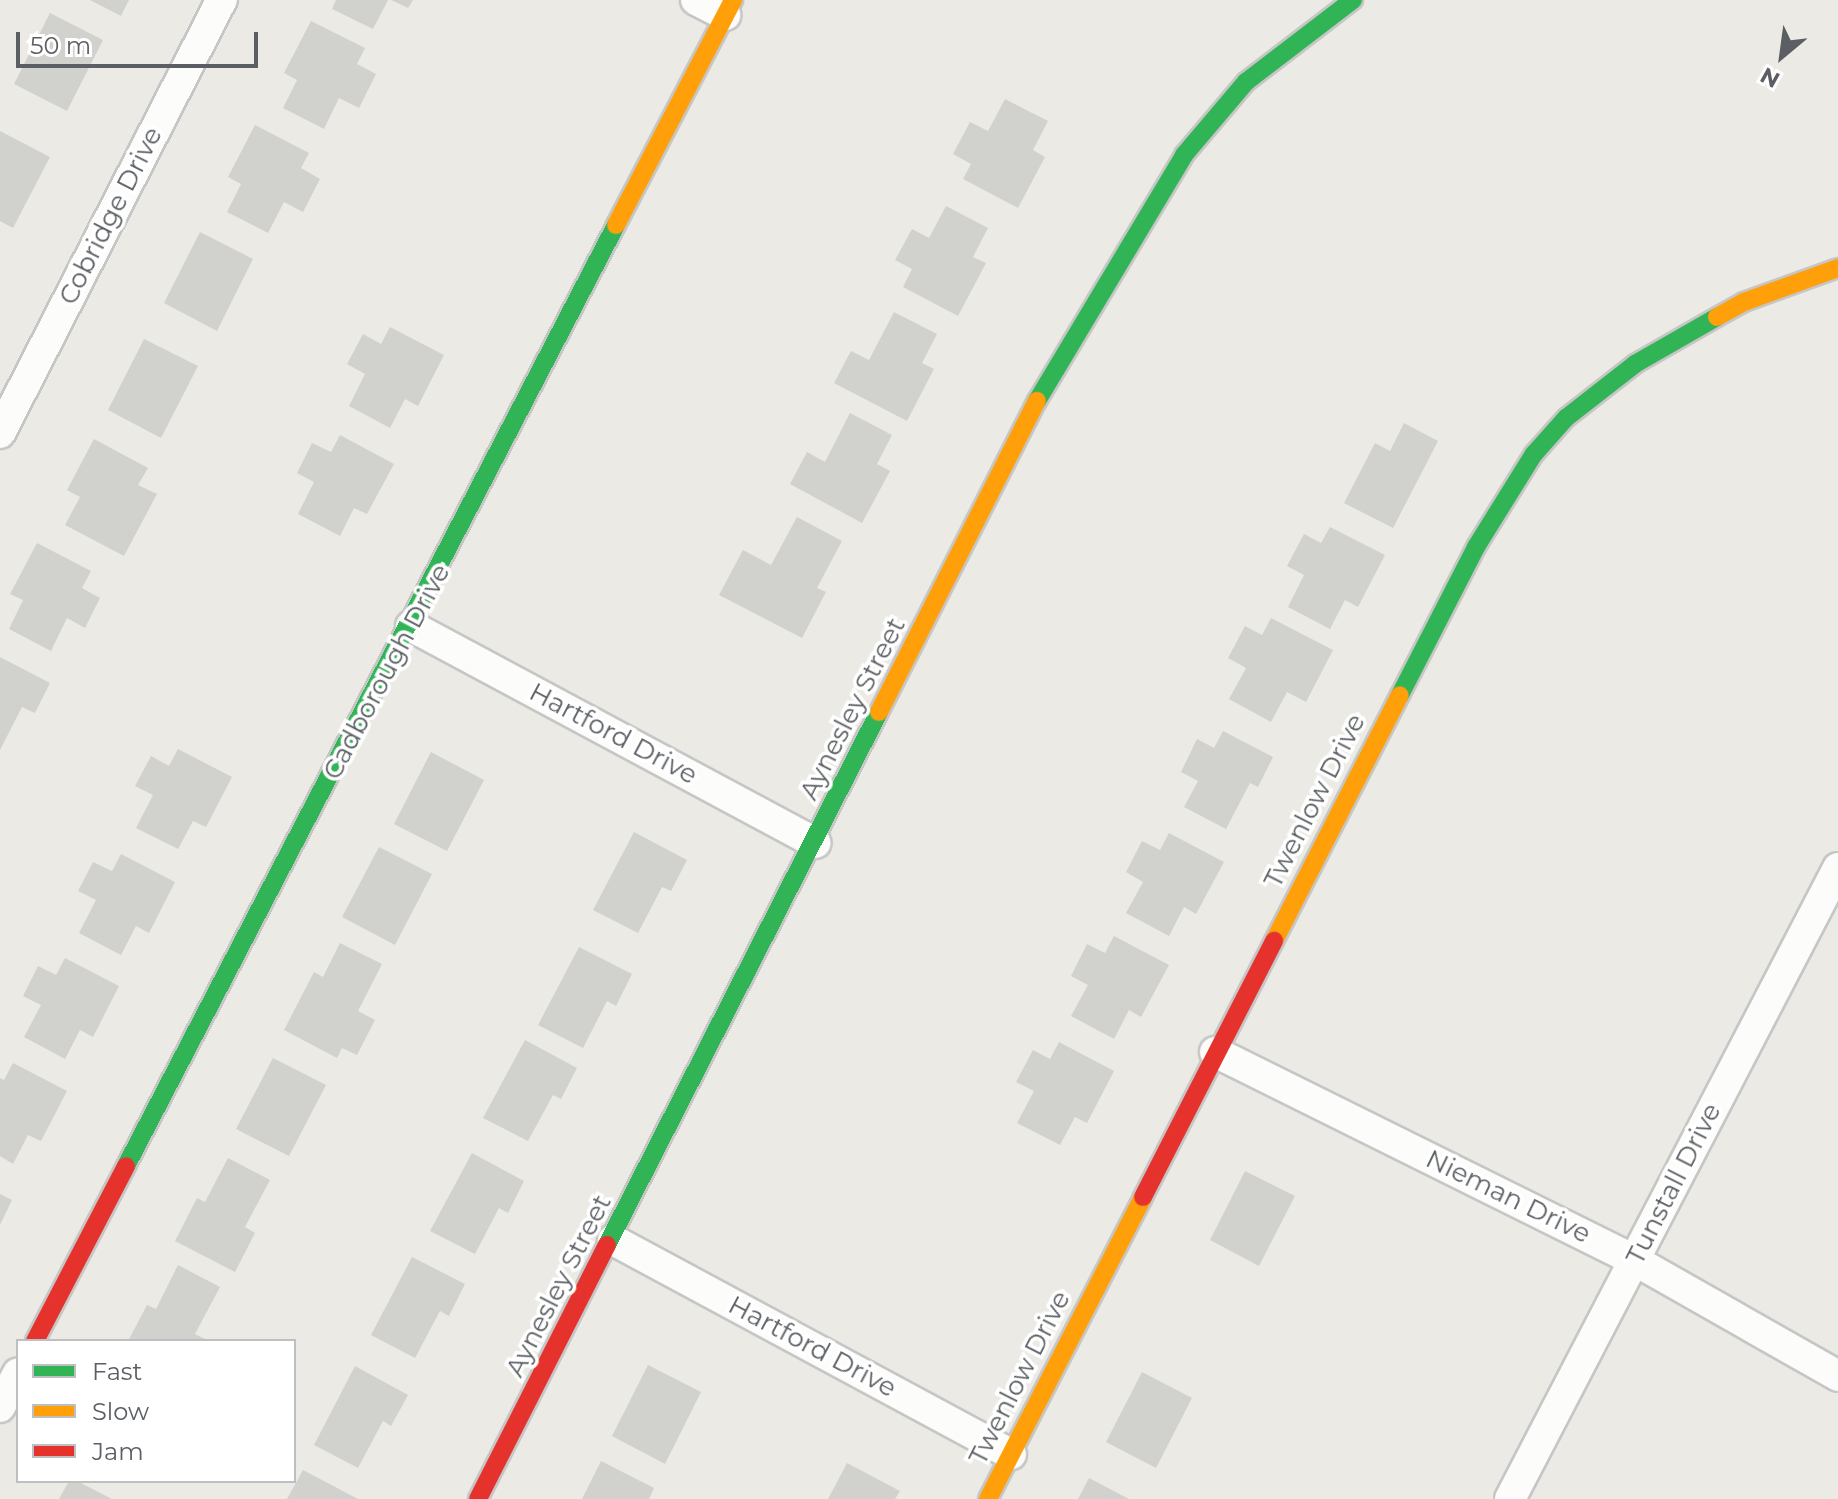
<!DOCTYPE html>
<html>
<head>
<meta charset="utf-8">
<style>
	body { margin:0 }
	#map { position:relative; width:1838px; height:1499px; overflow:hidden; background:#ebeae5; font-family:Montserrat,sans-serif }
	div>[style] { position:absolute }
	.building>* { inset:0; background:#d1d1ce }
	.roads { filter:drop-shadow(2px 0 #c6c6c6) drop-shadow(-2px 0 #c6c6c6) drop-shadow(0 2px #c6c6c6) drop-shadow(0 -2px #c6c6c6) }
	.street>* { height:30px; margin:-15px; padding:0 15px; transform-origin:15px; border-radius:15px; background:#fcfcfb }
	.fast>* { height:18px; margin:-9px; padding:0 9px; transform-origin:9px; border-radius:9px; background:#30b455 }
	.slow>* { height:18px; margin:-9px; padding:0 9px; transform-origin:9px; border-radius:9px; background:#ff9f0a }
	.jam>* { height:18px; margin:-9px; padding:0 9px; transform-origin:9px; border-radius:9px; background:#e5322d }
	span { translate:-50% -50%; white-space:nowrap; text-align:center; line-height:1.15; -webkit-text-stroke:7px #fff; paint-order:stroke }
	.street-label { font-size:26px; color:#5b5f63 }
	.legend { position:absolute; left:16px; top:1339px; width:280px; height:144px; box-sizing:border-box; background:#fff; border:2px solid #bdbfc1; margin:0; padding:10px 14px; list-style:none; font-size:24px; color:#5b5f63 }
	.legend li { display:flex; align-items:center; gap:16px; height:40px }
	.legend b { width:40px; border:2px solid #bdbfc1 }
	.north { position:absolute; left:1742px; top:16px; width:80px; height:80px; -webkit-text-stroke:6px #fff; paint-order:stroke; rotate:209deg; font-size:22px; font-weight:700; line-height:32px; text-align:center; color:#5b5f63 }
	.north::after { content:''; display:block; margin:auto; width:28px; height:36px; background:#5b5f63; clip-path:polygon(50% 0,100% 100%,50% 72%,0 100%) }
	.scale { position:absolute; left:16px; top:32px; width:242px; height:36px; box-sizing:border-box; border:4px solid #5b5f63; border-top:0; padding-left:10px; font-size:24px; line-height:28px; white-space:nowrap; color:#5b5f63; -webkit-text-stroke:6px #fff; paint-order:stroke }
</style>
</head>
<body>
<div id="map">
	<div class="building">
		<div style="clip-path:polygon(90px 0,129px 0,121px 16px)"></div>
		<div style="clip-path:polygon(336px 0,388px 0,373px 29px,332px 9px)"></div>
		<div style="clip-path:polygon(391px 0,413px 0,408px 8px)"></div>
		<div style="clip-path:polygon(50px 13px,103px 40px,67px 111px,14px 84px)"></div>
		<div style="clip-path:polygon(311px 21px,365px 48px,357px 64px,376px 74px,359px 108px,339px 98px,324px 129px,283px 108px,297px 80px,284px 73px)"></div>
		<div style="clip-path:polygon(1005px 99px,1048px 121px,1033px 150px,1045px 157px,1018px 208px,963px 179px,971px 164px,953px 154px,970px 122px,988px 131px)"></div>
		<div style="clip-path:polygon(255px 125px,309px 153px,301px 168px,320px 179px,303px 212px,284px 202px,268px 233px,227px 212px,241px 184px,228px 177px)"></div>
		<div style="clip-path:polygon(0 131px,50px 157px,13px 228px,0 221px)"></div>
		<div style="clip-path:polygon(946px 206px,988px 228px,973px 257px,986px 263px,958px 316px,903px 287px,912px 269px,895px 260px,912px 229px,929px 238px)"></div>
		<div style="clip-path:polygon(200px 232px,253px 259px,217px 331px,164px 303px)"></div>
		<div style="clip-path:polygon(894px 312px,937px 334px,922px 363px,934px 369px,907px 421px,834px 383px,851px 351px,869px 360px)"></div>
		<div style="clip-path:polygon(390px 327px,444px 355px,418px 406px,405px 399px,390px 428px,349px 406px,365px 374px,347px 364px,363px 334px,381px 344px)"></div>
		<div style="clip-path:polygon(144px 339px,198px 366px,161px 438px,108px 410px)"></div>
		<div style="clip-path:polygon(850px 413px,892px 435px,877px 464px,890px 471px,862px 523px,790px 484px,807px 452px,825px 462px)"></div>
		<div style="clip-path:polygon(1404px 423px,1438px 441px,1393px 528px,1344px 503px,1375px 443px,1390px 451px)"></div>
		<div style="clip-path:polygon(340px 435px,394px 464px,367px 514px,354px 508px,340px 536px,298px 514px,314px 482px,297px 473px,312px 443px,331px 452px)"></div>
		<div style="clip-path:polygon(94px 439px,148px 468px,138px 485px,157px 494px,124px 556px,65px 525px,80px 497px,67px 490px)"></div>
		<div style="clip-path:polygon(797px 517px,842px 541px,817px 588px,826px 592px,802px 638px,719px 595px,743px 550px,771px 565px)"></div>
		<div style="clip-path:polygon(1330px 527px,1385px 555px,1358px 607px,1345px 600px,1330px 629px,1288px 607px,1304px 575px,1287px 566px,1304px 534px,1321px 543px)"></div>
		<div style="clip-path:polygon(37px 543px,91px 571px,82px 588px,100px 598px,85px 628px,67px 618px,51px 651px,9px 629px,23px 600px,10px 594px)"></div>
		<div style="clip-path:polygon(1271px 618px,1333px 650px,1306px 702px,1287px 692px,1271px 722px,1229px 699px,1246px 668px,1228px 658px,1245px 626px,1262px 635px)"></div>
		<div style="clip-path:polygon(0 657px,50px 683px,35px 713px,22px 707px,0 750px)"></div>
		<div style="clip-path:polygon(1223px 731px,1273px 757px,1258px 787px,1250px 783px,1226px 829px,1184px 807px,1198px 781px,1181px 772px,1197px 739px,1214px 748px)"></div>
		<div style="clip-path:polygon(178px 749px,232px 777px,206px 827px,193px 821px,178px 849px,136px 828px,153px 795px,135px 786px,151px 756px,169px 766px)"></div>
		<div style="clip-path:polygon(431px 752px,484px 780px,447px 851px,394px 824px)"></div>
		<div style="clip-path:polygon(634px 832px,687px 860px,671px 891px,662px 887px,638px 933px,593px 910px)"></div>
		<div style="clip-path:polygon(1169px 833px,1224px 862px,1196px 914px,1184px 907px,1169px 936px,1126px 913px,1143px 882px,1126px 872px,1142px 841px,1160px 850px)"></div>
		<div style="clip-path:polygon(379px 847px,432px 874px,395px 945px,342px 917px)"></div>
		<div style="clip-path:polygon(121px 854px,175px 882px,149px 933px,136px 926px,121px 955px,79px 933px,96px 900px,78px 891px,93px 862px,112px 871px)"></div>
		<div style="clip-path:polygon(1114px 936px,1169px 965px,1141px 1017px,1129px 1010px,1114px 1039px,1071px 1016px,1088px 985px,1071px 976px,1087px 944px,1105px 953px)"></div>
		<div style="clip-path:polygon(340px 943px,382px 964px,358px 1011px,375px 1020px,357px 1055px,342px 1048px,337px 1058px,284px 1030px,314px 972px,323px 977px)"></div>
		<div style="clip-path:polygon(579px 947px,632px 974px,616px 1006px,607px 1001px,583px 1048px,538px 1025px)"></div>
		<div style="clip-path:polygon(65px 958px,119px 986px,93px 1037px,80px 1030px,65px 1059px,24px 1037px,41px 1005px,23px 996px,38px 966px,56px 975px)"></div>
		<div style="clip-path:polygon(525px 1040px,577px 1068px,561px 1099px,553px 1095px,528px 1141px,483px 1118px)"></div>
		<div style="clip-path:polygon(1059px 1042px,1114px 1071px,1087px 1123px,1075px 1117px,1060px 1145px,1017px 1123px,1034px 1091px,1016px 1082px,1033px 1050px,1050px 1059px)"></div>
		<div style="clip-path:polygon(273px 1058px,326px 1085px,289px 1156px,236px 1129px)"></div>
		<div style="clip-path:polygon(13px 1063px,67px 1091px,41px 1141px,28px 1135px,13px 1164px,0 1156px,0 1078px,4px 1080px)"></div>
		<div style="clip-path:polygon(472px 1153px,524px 1181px,508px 1213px,499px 1208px,475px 1254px,430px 1231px)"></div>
		<div style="clip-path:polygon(228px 1158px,270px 1180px,245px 1227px,255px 1233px,235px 1272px,175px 1241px,197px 1198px,205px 1202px)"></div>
		<div style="clip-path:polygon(1245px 1171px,1295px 1196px,1259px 1266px,1210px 1240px)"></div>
		<div style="clip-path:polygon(0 1194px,12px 1200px,0 1225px)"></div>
		<div style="clip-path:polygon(412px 1257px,465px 1284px,449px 1316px,440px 1311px,415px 1358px,371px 1335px)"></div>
		<div style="clip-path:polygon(178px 1265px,220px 1287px,195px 1334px,209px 1341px,128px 1341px,147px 1305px,156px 1309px)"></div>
		<div style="clip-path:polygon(648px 1365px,701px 1392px,665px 1464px,612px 1436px)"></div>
		<div style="clip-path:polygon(355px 1366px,408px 1395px,391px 1426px,383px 1421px,358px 1468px,314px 1445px)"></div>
		<div style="clip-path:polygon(1142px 1372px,1192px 1398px,1156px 1468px,1106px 1442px)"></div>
		<div style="clip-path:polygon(601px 1461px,654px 1488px,649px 1499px,582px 1499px)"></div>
		<div style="clip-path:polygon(847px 1463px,900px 1491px,895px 1499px,828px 1499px)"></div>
		<div style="clip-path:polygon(303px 1470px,358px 1499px,287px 1499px)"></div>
		<div style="clip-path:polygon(1089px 1478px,1129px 1499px,1078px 1499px)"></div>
		<div style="clip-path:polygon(69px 1481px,77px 1481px,112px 1499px,59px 1499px)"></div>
	</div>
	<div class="roads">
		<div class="street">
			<div style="left:696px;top:0;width:33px;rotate:27deg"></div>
			<div style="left:0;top:433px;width:487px;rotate:-62.9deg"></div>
			<div style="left:411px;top:626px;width:459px;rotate:28.2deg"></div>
			<div style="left:1215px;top:1052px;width:468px;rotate:26.4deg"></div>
			<div style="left:1634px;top:1260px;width:235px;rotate:29.6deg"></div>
			<div style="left:613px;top:1240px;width:452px;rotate:28.3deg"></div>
			<div style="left:0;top:1407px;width:38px;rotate:-62deg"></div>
			<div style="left:1510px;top:1499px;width:711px;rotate:-62.53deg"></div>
		</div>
		<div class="fast">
			<div style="left:1037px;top:401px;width:287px;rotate:-59.1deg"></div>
			<div style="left:1184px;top:155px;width:96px;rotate:-49.7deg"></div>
			<div style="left:1246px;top:82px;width:135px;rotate:-37.5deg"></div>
			<div style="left:1400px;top:695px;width:166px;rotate:-62.8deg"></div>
			<div style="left:1476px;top:547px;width:110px;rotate:-58.1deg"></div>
			<div style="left:1534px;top:454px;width:48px;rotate:-48.4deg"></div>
			<div style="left:1566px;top:418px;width:88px;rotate:-38deg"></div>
			<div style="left:1635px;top:364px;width:95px;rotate:-29.8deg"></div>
			<div style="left:126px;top:1166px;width:1061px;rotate:-62.49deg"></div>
			<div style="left:607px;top:1245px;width:598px;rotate:-62.96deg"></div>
		</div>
		<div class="slow">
			<div style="left:616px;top:225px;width:254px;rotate:-62.5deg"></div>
			<div style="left:1717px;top:317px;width:31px;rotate:-29deg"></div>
			<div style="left:1744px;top:302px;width:100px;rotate:-19.9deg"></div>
			<div style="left:879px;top:712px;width:349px;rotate:-63.1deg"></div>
			<div style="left:1274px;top:941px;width:276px;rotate:-62.9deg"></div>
			<div style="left:988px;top:1499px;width:339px;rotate:-62.8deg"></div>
		</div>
		<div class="jam">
			<div style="left:1143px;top:1197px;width:288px;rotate:-62.9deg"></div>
			<div style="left:35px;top:1341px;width:197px;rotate:-62.5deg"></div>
			<div style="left:478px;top:1499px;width:285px;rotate:-63.1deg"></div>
		</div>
	</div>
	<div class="street-label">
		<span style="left:111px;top:216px;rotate:-63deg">Cobridge Drive</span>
		<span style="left:387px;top:672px;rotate:-62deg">Cadborough Drive</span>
		<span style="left:853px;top:709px;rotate:-63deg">Aynesley Street</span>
		<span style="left:613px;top:734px;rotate:28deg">Hartford Drive</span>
		<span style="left:1315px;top:801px;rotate:-63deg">Twenlow Drive</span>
		<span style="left:1674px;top:1184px;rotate:-63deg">Tunstall Drive</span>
		<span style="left:1508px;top:1197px;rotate:26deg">Nieman Drive</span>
		<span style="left:559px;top:1286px;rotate:-63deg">Aynesley Street</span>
		<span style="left:812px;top:1347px;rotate:28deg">Hartford Drive</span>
		<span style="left:1020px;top:1378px;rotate:-63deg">Twenlow Drive</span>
	</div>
	<ul class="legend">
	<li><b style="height:10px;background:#30b455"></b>Fast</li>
	<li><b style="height:10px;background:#ff9f0a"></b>Slow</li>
	<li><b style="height:10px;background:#e5322d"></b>Jam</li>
	</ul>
	<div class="north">N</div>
	<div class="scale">50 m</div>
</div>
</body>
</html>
